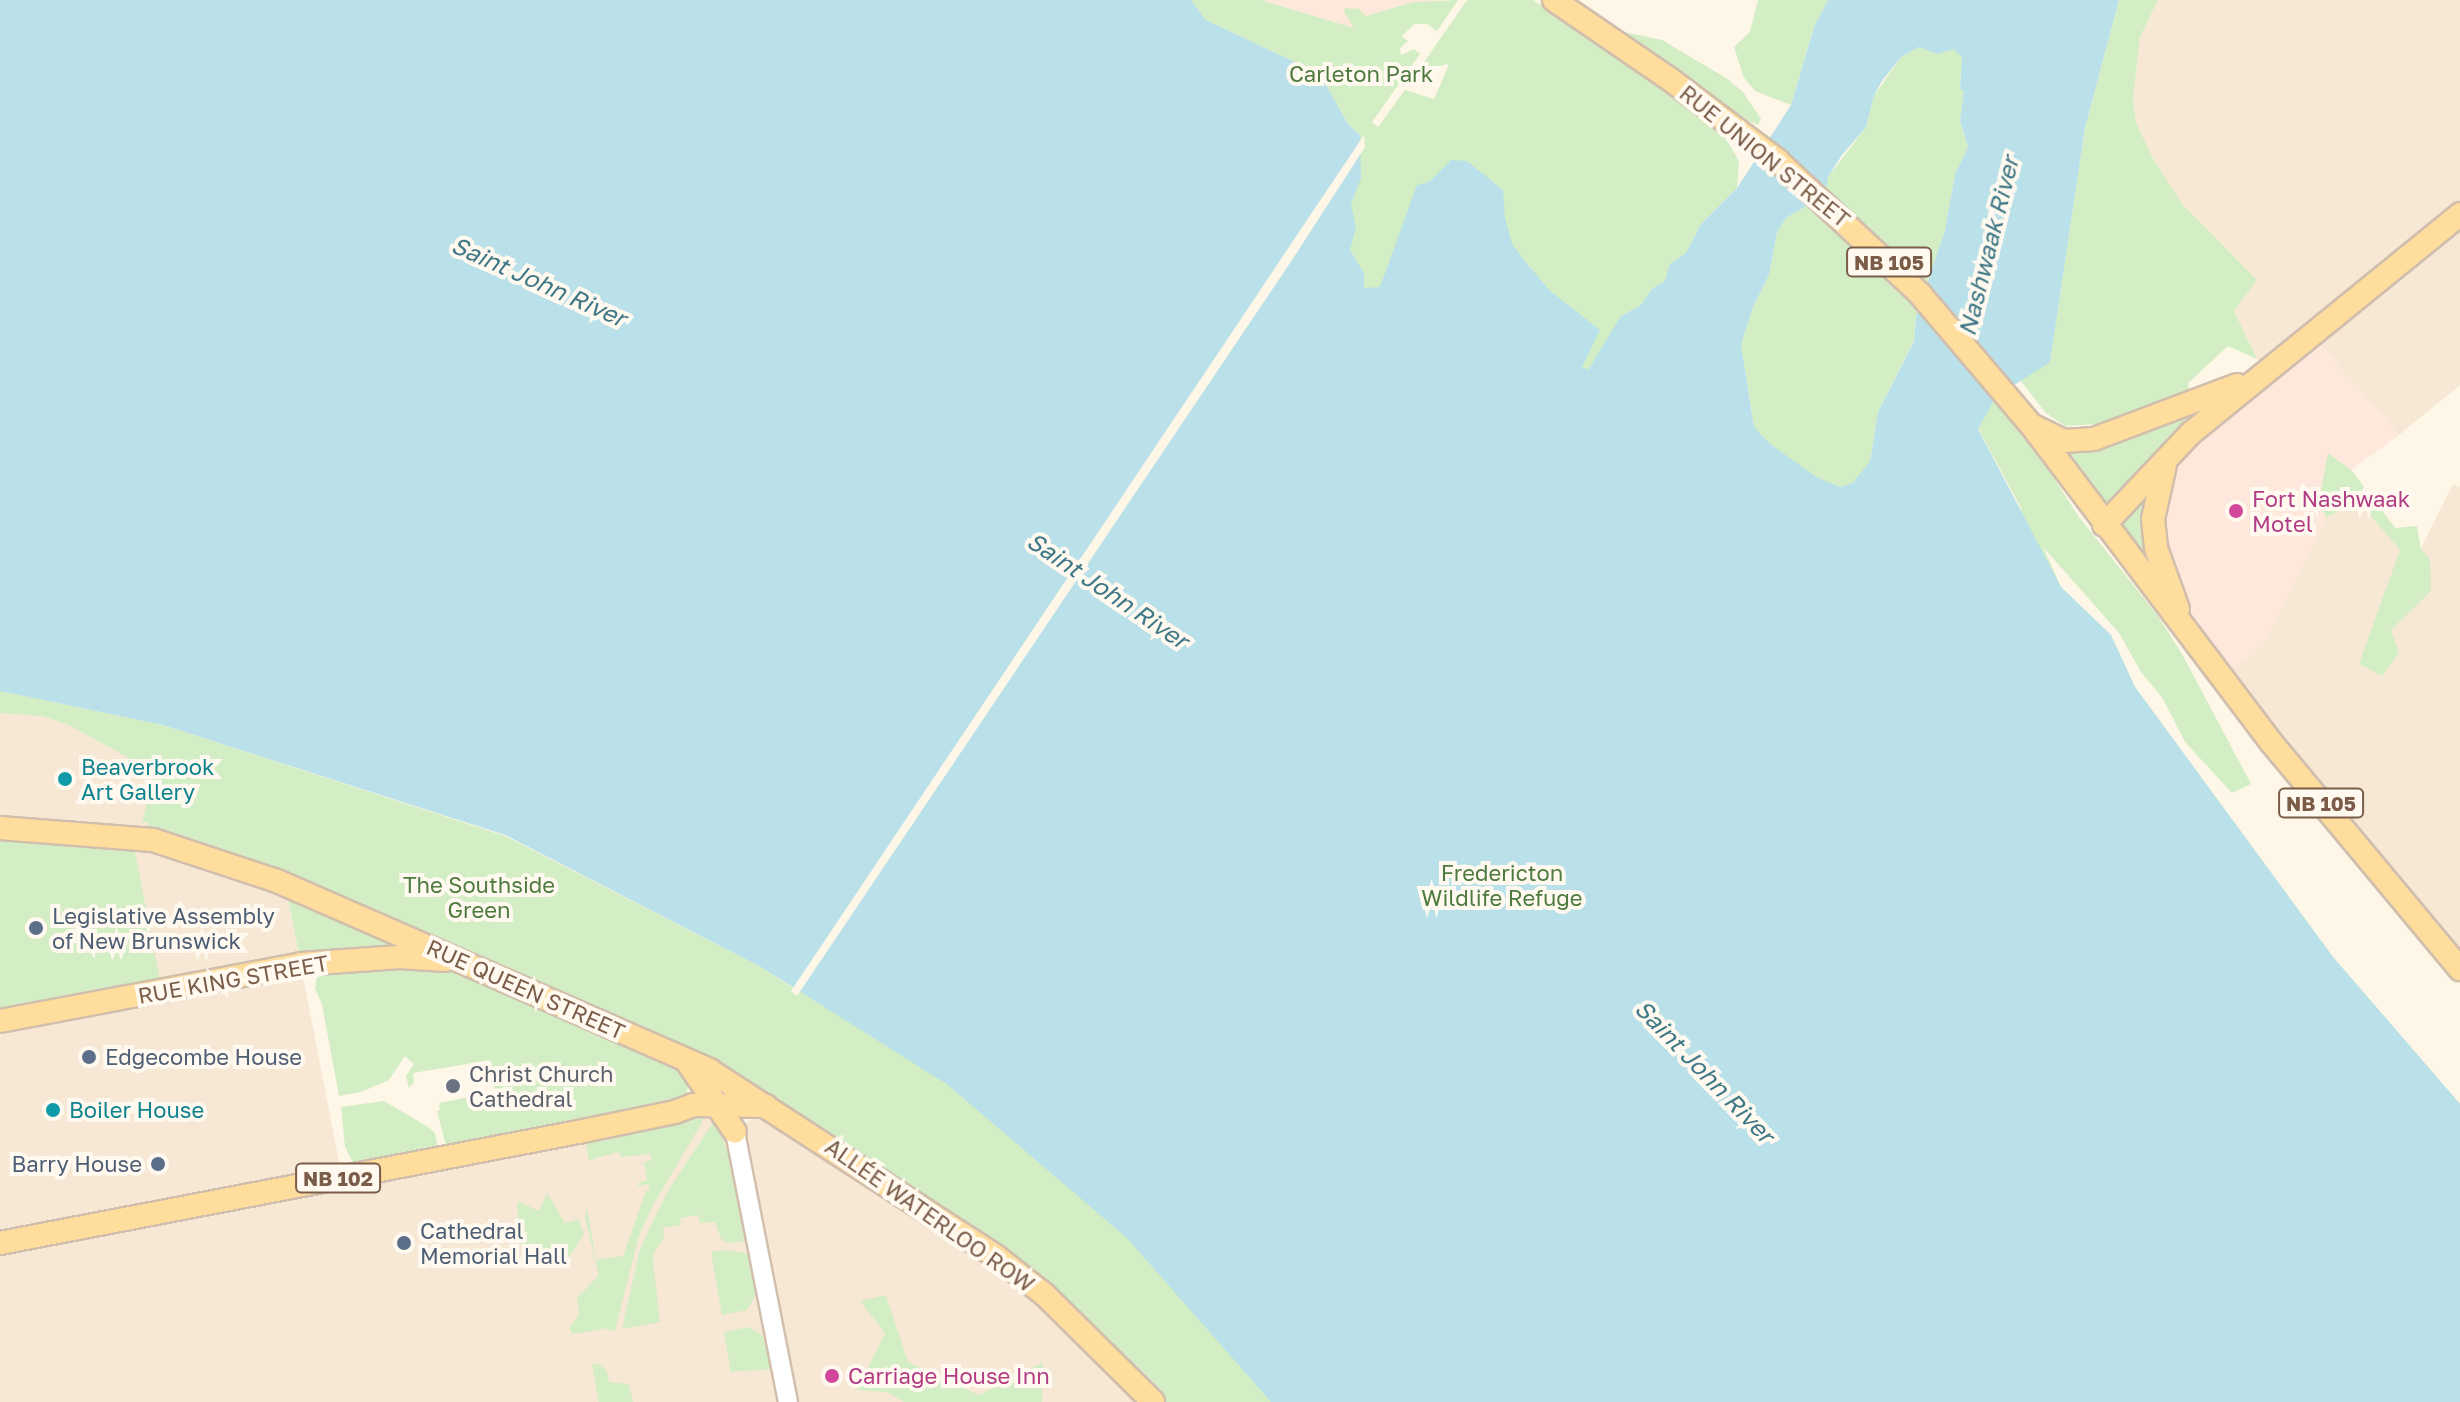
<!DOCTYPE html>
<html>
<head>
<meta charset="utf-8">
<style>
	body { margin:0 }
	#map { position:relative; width:2460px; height:1402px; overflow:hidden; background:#fef6e7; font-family:"Golos Text",sans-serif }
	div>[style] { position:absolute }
	.residential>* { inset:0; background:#f6e8d5 }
	.commercial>* { inset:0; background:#fee7db }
	.green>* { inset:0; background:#d3edc4 }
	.water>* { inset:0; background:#bae1e9 }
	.pier>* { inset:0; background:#fef6e7 }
	.roads { filter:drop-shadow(2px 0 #d1beac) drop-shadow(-2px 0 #d1beac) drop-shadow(0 2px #d1beac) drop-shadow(0 -2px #d1beac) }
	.minor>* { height:18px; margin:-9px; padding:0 9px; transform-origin:9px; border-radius:9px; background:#fff }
	.major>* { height:22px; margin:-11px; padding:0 11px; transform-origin:11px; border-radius:11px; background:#ffde9d }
	.dots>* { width:22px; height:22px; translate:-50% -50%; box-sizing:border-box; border:4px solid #fff9ef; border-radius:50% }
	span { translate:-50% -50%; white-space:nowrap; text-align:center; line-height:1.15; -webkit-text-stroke:8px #fff9ef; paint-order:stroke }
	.shield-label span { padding:2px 6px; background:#fff9ef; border:2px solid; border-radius:6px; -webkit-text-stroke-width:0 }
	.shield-label { font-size:20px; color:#7a5c49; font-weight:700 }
	.park-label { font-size:22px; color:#4d7a3e }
	.street-label { font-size:22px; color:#7a5c49 }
	.hotel-label { font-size:22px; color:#b23c85 }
	.left { translate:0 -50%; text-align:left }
	.culture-label { font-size:22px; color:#0d838f }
	.service-label { font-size:22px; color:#4e5e75 }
	.right { translate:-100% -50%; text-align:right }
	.worship-label { font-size:22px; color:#5b616d }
	.water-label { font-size:24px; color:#3f7887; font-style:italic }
</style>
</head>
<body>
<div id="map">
	<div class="residential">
		<div style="clip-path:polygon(2158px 0,2460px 0,2460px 385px,2399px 435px,2312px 335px,2267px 371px,2257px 359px,2234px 311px,2257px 280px,2182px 204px,2154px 160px,2136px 123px,2133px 100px,2140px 37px)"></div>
		<div style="clip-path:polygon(2351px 470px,2417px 556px,2453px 484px,2460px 487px,2460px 969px,2223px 677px,2263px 645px)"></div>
		<div style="clip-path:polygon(0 711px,42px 716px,69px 725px,158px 773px,285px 884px,342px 1177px,702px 1103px,735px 1132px,767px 1106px,940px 1217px,1153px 1402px,0 1402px,0 1021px,162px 989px,131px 837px,0 828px)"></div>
	</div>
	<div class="commercial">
		<div style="clip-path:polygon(1261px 0,1438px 0,1433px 7px,1392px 9px,1366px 16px,1346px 8px,1344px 13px,1356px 29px)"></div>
		<div style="clip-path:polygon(2312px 335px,2399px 435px,2351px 470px,2263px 645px,2223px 677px,2161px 567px,2157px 493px,2191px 433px)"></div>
	</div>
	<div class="green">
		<div style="clip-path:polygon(1191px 0,1261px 0,1354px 28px,1344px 12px,1345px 8px,1359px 9px,1366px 16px,1413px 2px,1458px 0,1437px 31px,1427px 24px,1414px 24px,1402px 36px,1408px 41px,1400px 48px,1401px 55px,1414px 49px,1420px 54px,1372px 122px,1378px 127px,1405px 90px,1434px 99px,1449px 64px,1428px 69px,1422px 65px,1467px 0,1533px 0,1719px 127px,1739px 161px,1737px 188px,1701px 224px,1686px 253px,1670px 264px,1666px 281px,1652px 289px,1641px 305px,1621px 316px,1754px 426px,1741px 345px,1753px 307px,1769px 275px,1777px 232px,1786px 218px,1806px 206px,1866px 127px,1874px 96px,1901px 57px,1919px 47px,1937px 54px,1954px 48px,1962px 57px,1960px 87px,1964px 92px,1960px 121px,1968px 147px,1955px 174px,1945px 230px,1916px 317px,1914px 340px,1878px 412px,1870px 461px,2022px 510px,1978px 428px,1996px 397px,2024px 432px,2079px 517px,2158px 616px,2182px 654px,2251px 784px,2232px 793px,2185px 742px,2162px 697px,2141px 672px,2119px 633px,2043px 547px,2061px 587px,2111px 635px,2135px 687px,2333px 957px,2460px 1104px,2460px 1402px,1153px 1402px,1045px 1295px,772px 1109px,468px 962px,301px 964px,285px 884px,205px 845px,148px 828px,148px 822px,142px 823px,154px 772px,69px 725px,42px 716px,0 713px,0 691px,163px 725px,505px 836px,761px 967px,799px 992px,1282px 271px,1360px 135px,1348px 124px,1320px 74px,1206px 20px)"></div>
		<div style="clip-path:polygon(1758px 0,1828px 0,1814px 27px,1791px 105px,1755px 91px,1744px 78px,1734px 47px,1750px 32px)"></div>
		<div style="clip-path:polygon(2119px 0,2158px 0,2140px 37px,2133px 100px,2136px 123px,2154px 160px,2182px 204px,2257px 280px,2234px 311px,2257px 359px,2228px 346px,2188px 383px,2189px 392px,2112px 423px,2065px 426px,2046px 413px,2020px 380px,2050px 361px,2085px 128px)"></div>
		<div style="clip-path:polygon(1619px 31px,1662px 40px,1726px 78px,1743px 92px,1761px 119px,1758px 125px,1739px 117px)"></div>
		<div style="clip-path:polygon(2200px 405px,2203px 410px,2108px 506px,2067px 455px)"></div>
		<div style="clip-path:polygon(2328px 453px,2351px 470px,2395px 528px,2417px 526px,2421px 549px,2430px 560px,2431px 591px,2391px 630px,2399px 653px,2382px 676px,2359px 664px,2400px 550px,2357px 500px,2326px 518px,2319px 501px)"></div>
		<div style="clip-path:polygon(2147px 496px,2149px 560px,2146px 561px,2121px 527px)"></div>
		<div style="clip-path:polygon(0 828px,132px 837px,162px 990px,0 1021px)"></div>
		<div style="clip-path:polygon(430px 966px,459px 971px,683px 1069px,690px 1080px,686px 1094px,683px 1099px,446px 1146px,437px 1111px,440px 1110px,439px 1103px,495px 1092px,490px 1060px,413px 1073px,414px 1082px,409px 1088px,406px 1076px,414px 1064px,405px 1056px,389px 1080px,361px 1092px,339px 1096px,322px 1004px,315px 989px,317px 976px,323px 971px)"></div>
		<div style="clip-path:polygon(384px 1101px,428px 1127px,435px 1133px,438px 1147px,354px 1165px,345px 1147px,341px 1107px)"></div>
		<div style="clip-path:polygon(701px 1112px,705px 1115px,701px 1124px,652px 1207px,639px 1236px,615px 1330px,609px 1331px,608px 1328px,573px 1334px,569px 1328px,579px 1315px,577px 1298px,599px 1275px,585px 1218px,587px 1208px,596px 1260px,623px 1256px,646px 1191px,650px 1190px,648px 1184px,638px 1186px,638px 1183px,647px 1180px,644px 1162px,652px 1160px,650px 1154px,621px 1157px,619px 1152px,589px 1160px,585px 1137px,676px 1120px,678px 1124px)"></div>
		<div style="clip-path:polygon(716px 1118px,730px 1159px,746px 1241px,728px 1243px,721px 1239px,715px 1222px,700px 1223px,698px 1215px,680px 1218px,681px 1225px,663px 1228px,664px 1238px,654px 1252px,653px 1261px,660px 1322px,622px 1329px,639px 1253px,651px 1225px,669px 1189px)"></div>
		<div style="clip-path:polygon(547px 1193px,565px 1223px,579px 1219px,584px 1234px,567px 1260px,531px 1267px,520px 1242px,517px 1201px,539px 1211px)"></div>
		<div style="clip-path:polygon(726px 1250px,749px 1254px,757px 1293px,747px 1310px,722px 1315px,711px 1252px)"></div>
		<div style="clip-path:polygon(886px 1295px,908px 1362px,979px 1395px,1043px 1362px,1042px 1402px,904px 1402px,887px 1392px,857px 1390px,885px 1333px,860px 1301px)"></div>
		<div style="clip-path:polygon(748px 1327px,762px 1335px,772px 1369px,731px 1372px,724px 1332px)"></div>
		<div style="clip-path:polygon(598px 1363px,607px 1371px,609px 1382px,629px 1384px,633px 1402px,599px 1402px,592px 1364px)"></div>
	</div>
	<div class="water">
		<div style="clip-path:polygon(evenodd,0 0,1191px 0,1206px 20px,1320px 74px,1348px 124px,1360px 135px,1361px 178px,1351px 204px,1356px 227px,1350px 250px,1364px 273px,1364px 288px,1380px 287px,1417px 185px,1429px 182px,1451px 160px,1467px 161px,1503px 190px,1505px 218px,1512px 244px,1528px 265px,1550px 291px,1600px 330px,1582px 367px,1588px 370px,1621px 316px,1641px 305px,1652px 289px,1665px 281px,1670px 264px,1686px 253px,1701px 224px,1737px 188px,1791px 105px,1814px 27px,1828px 0,2119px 0,2085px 128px,2050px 362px,1996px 397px,1978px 429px,2061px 587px,2111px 635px,2135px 687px,2333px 957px,2460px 1104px,2460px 1402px,1271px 1402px,1127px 1238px,948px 1085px,761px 967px,505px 835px,163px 725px,0 691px,0 0,1919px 47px,1937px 54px,1954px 49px,1962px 57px,1960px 88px,1964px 92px,1960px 121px,1968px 147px,1955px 174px,1945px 230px,1916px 317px,1914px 341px,1878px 412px,1870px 461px,1853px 483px,1840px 487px,1816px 477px,1769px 443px,1754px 427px,1741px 345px,1753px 307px,1769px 275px,1777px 232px,1786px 218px,1806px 206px,1827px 185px,1828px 177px,1842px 155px,1866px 127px,1874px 96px,1882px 81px,1901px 57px,1919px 47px)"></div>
	</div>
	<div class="pier">
		<div style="clip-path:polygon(1364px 135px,1365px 147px,1294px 257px,797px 996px,791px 991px)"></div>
	</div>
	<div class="roads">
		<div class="minor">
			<div style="left:735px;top:1132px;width:275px;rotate:78.9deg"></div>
		</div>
		<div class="major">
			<div style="left:1554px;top:0;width:142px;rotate:34.4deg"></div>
			<div style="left:1671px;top:80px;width:133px;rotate:37deg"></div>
			<div style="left:1777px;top:160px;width:196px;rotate:43.1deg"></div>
			<div style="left:1920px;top:294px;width:173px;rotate:49.7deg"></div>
			<div style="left:2032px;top:426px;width:395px;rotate:52.9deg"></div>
			<div style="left:2270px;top:741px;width:297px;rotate:50.2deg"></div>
			<div style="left:2033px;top:426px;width:34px;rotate:26deg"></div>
			<div style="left:2064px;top:441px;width:30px;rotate:-4deg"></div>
			<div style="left:2094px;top:439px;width:153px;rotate:-20.7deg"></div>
			<div style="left:2165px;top:465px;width:55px;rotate:102.5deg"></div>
			<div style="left:2153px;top:519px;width:29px;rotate:84deg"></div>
			<div style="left:2156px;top:548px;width:65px;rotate:70.2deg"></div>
			<div style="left:2104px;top:525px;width:127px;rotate:-46.6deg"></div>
			<div style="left:2191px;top:433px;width:347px;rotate:-39.1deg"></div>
			<div style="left:0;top:828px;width:153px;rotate:4.5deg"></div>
			<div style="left:153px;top:840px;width:131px;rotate:18.3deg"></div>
			<div style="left:277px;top:881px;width:472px;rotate:23.6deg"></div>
			<div style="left:709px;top:1070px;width:343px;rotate:33deg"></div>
			<div style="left:997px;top:1257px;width:61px;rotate:38.4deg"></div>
			<div style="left:1045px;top:1295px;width:152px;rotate:44.7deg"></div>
			<div style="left:0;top:1021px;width:306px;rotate:-10.7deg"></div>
			<div style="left:301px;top:964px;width:99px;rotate:-4deg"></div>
			<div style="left:400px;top:957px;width:46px;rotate:3.7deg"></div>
			<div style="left:688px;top:1063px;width:83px;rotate:55.7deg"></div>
			<div style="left:0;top:1243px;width:589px;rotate:-10.87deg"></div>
			<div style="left:578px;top:1132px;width:99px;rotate:-11.7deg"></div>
			<div style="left:675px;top:1112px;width:19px;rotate:-21deg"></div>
			<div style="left:693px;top:1105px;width:73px;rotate:0.8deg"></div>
		</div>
	</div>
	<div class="dots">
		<div style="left:2236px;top:511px;background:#d1479c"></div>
		<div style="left:65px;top:779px;background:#0f9aa8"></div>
		<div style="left:36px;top:928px;background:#5c6f8a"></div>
		<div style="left:89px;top:1057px;background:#5c6f8a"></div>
		<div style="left:453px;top:1086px;background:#6b7280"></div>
		<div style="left:53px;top:1110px;background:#0f9aa8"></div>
		<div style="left:158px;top:1164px;background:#5c6f8a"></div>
		<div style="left:404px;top:1243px;background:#5c6f8a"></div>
		<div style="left:832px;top:1376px;background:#d1479c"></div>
	</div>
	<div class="shield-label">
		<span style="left:1889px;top:262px">NB 105</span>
		<span style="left:2321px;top:803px">NB 105</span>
		<span style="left:338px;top:1178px">NB 102</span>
	</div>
	<div class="park-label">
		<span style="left:1361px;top:74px">Carleton Park</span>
		<span style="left:1502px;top:885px">Fredericton<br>Wildlife Refuge</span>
		<span style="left:479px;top:897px">The Southside<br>Green</span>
	</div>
	<div class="street-label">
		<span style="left:1765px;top:156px;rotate:39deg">RUE UNION STREET</span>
		<span style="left:233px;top:979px;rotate:-10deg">RUE KING STREET</span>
		<span style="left:526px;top:989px;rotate:24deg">RUE QUEEN STREET</span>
		<span style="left:930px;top:1215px;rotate:35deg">ALLÉE WATERLOO ROW</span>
	</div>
	<div class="hotel-label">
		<span class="left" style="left:2252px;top:511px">Fort Nashwaak<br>Motel</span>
		<span class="left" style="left:848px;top:1376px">Carriage House Inn</span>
	</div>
	<div class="culture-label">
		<span class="left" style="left:81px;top:779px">Beaverbrook<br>Art Gallery</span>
		<span class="left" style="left:69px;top:1110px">Boiler House</span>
	</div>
	<div class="service-label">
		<span class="left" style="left:52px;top:928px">Legislative Assembly<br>of New Brunswick</span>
		<span class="left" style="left:105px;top:1057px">Edgecombe House</span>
		<span class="right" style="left:142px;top:1164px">Barry House</span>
		<span class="left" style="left:420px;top:1243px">Cathedral<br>Memorial Hall</span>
	</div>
	<div class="worship-label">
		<span class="left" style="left:469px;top:1086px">Christ Church<br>Cathedral</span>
	</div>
	<div class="water-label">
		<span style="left:1988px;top:246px;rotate:-76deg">Nashwaak River</span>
		<span style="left:539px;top:281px;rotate:24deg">Saint John River</span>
		<span style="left:1108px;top:590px;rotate:34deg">Saint John River</span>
		<span style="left:1705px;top:1071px;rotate:46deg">Saint John River</span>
	</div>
</div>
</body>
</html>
